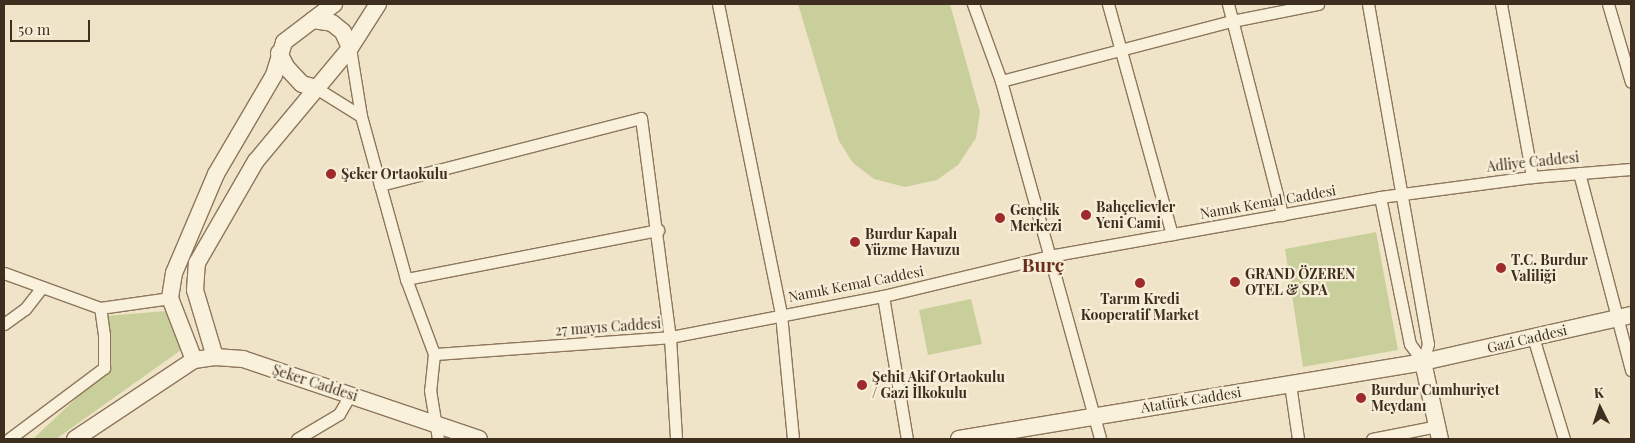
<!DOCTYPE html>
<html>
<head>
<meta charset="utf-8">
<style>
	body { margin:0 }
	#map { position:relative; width:1635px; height:443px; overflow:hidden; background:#f0e4c8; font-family:"Playfair Display",serif }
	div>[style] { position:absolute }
	.green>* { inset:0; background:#c9cf9b }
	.roads { filter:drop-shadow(1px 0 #8d765c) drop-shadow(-1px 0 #8d765c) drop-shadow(0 1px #8d765c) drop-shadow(0 -1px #8d765c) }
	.minor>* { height:11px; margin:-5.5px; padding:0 5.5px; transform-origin:5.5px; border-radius:5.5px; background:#faf1dc }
	.secondary>* { height:16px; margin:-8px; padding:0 8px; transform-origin:8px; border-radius:8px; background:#faf1dc }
	.dots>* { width:14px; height:14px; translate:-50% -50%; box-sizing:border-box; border:2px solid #f7eed8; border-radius:50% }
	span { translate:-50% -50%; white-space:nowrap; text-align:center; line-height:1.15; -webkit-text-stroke:4.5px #f7eed8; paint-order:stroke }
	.street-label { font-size:14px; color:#3d2e20 }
	.poi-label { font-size:14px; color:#3d2e20; font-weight:700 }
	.left { translate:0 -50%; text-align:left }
	.district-label { font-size:19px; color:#6b2e1e; font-weight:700 }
	.frame { position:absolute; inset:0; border:5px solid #3d2e20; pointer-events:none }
	.north { position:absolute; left:1575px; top:383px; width:50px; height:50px; -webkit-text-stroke:4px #f7eed8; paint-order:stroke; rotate:356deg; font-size:14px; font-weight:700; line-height:20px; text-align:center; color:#3d2e20 }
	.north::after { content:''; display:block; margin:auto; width:18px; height:22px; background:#3d2e20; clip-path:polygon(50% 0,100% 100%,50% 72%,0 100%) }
	.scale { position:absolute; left:10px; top:20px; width:80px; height:22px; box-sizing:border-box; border:2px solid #3d2e20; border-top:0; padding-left:6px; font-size:15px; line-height:18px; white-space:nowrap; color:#3d2e20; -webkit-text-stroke:4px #f7eed8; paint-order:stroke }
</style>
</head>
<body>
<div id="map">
	<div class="green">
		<div style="clip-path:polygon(798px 4px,950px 4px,980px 112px,976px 138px,958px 165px,937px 180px,905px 187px,874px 179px,853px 163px,839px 141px)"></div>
		<div style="clip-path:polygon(1376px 232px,1398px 350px,1303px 367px,1285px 249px)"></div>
		<div style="clip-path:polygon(971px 299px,982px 344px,928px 355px,919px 310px)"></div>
		<div style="clip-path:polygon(166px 311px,181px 350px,56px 439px,33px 439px,106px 370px,105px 316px)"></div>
	</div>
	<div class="roads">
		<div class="minor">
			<div style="left:718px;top:4px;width:316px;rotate:78.5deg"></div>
			<div style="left:781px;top:314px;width:126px;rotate:84.5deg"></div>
			<div style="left:973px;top:4px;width:82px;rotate:70deg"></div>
			<div style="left:1001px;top:81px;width:371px;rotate:74.5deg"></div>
			<div style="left:1108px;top:4px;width:239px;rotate:74.5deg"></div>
			<div style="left:1228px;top:4px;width:218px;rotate:75.6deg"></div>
			<div style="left:1368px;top:4px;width:345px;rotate:80deg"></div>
			<div style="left:1428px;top:344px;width:19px;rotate:106deg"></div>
			<div style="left:1501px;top:4px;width:176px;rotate:79.8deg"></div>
			<div style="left:1608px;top:4px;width:81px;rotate:73.6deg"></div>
			<div style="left:350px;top:48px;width:69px;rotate:80.8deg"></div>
			<div style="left:361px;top:116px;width:72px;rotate:74.6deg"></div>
			<div style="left:380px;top:185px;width:98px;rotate:74.5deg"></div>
			<div style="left:406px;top:279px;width:80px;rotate:69.5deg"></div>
			<div style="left:434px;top:354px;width:36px;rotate:96deg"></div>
			<div style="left:430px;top:390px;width:50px;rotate:80.7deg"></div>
			<div style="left:1001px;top:81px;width:239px;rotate:-14.6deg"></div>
			<div style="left:1232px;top:21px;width:88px;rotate:-11.2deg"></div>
			<div style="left:316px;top:88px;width:53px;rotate:31.9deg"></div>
			<div style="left:1579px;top:173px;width:204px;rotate:75.2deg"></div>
			<div style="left:380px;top:185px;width:269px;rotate:-14.4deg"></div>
			<div style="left:641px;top:118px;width:221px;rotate:82.5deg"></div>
			<div style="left:670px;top:337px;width:102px;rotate:86.6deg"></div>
			<div style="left:1380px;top:197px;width:150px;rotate:78.5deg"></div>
			<div style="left:1410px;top:344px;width:22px;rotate:54deg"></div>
			<div style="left:4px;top:273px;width:102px;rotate:20deg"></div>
			<div style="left:100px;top:308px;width:71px;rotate:-8.1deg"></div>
			<div style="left:406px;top:279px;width:257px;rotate:-11deg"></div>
			<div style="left:883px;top:296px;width:145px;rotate:80.5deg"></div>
			<div style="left:4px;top:324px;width:26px;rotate:-36deg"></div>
			<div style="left:25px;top:309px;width:28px;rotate:-52deg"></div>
			<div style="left:1533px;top:337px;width:107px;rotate:73.1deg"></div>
			<div style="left:434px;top:354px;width:237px;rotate:-4.1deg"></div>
			<div style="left:670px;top:337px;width:217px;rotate:-10.9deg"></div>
			<div style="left:883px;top:296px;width:171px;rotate:-13.5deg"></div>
			<div style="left:1049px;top:256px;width:336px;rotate:-10.1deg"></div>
			<div style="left:1380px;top:197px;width:153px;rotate:-7.5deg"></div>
			<div style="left:1532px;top:177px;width:99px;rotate:-4.6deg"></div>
			<div style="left:1290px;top:384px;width:56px;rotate:81.7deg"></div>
			<div style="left:9px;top:439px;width:119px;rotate:-36.8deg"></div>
			<div style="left:104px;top:368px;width:33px;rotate:-90deg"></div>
			<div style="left:104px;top:335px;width:27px;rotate:-98deg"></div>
			<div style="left:297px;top:439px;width:49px;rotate:-30.8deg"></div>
			<div style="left:339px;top:414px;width:22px;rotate:-60deg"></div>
			<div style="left:1372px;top:439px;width:66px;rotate:-11.3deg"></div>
		</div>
		<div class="secondary">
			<div style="left:313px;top:20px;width:19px;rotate:9deg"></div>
			<div style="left:332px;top:23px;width:14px;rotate:39deg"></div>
			<div style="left:343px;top:32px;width:17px;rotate:66deg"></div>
			<div style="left:279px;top:53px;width:16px;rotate:63deg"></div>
			<div style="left:286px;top:67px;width:23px;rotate:47deg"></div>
			<div style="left:302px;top:84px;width:15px;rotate:16deg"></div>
			<div style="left:215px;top:357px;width:70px;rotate:-106.6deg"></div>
			<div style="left:195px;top:290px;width:27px;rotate:-86deg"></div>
			<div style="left:197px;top:263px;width:118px;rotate:-60deg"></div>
			<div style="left:256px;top:161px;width:147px;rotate:-50.2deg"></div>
			<div style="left:350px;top:48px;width:52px;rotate:-57.5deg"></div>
			<div style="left:194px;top:360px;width:66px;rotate:-111.2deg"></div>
			<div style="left:170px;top:298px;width:25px;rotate:-81deg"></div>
			<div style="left:174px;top:273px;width:108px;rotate:-67deg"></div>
			<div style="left:216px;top:174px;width:115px;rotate:-59.6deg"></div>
			<div style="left:274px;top:75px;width:34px;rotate:-73deg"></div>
			<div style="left:284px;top:42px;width:63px;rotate:-37.2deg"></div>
			<div style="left:1423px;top:362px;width:79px;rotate:77.6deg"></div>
			<div style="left:75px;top:439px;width:143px;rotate:-33.6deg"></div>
			<div style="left:194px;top:360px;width:21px;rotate:-8deg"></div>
			<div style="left:215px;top:357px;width:28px;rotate:4deg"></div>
			<div style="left:243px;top:359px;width:249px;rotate:18.7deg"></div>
			<div style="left:959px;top:439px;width:470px;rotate:-9.4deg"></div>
			<div style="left:1423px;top:362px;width:213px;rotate:-12.7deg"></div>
		</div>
	</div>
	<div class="dots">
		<div style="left:331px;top:174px;background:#9e2a2b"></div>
		<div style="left:1086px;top:215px;background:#9e2a2b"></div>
		<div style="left:1000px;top:218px;background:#9e2a2b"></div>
		<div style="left:855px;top:242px;background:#9e2a2b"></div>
		<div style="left:1501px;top:268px;background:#9e2a2b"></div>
		<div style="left:1235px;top:282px;background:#9e2a2b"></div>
		<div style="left:1140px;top:283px;background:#9e2a2b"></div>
		<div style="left:862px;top:385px;background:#9e2a2b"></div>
		<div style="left:1361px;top:398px;background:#9e2a2b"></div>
	</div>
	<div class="street-label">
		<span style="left:1533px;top:162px;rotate:-6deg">Adliye Caddesi</span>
		<span style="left:1268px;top:202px;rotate:-10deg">Namık Kemal Caddesi</span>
		<span style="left:856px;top:284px;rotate:-11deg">Namık Kemal Caddesi</span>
		<span style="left:608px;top:327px;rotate:-4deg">27 mayıs Caddesi</span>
		<span style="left:1527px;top:339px;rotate:-13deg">Gazi Caddesi</span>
		<span style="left:315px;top:383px;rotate:18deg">Şeker Caddesi</span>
		<span style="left:1191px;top:400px;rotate:-9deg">Atatürk Caddesi</span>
	</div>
	<div class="poi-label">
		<span class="left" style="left:341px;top:174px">Şeker Ortaokulu</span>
		<span class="left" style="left:1096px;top:215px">Bahçelievler<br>Yeni Cami</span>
		<span class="left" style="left:1010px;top:218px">Gençlik<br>Merkezi</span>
		<span class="left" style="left:865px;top:242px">Burdur Kapalı<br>Yüzme Havuzu</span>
		<span class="left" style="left:1511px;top:268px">T.C. Burdur<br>Valiliği</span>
		<span class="left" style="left:1245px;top:282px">GRAND ÖZEREN<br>OTEL &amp; SPA</span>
		<span style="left:1140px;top:307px">Tarım Kredi<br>Kooperatif Market</span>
		<span class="left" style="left:872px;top:385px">Şehit Akif Ortaokulu<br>/ Gazi İlkokulu</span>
		<span class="left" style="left:1371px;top:398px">Burdur Cumhuriyet<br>Meydanı</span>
	</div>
	<div class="district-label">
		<span style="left:1043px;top:265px">Burç</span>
	</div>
	<div class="frame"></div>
	<div class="north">K</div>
	<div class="scale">50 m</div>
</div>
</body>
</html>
